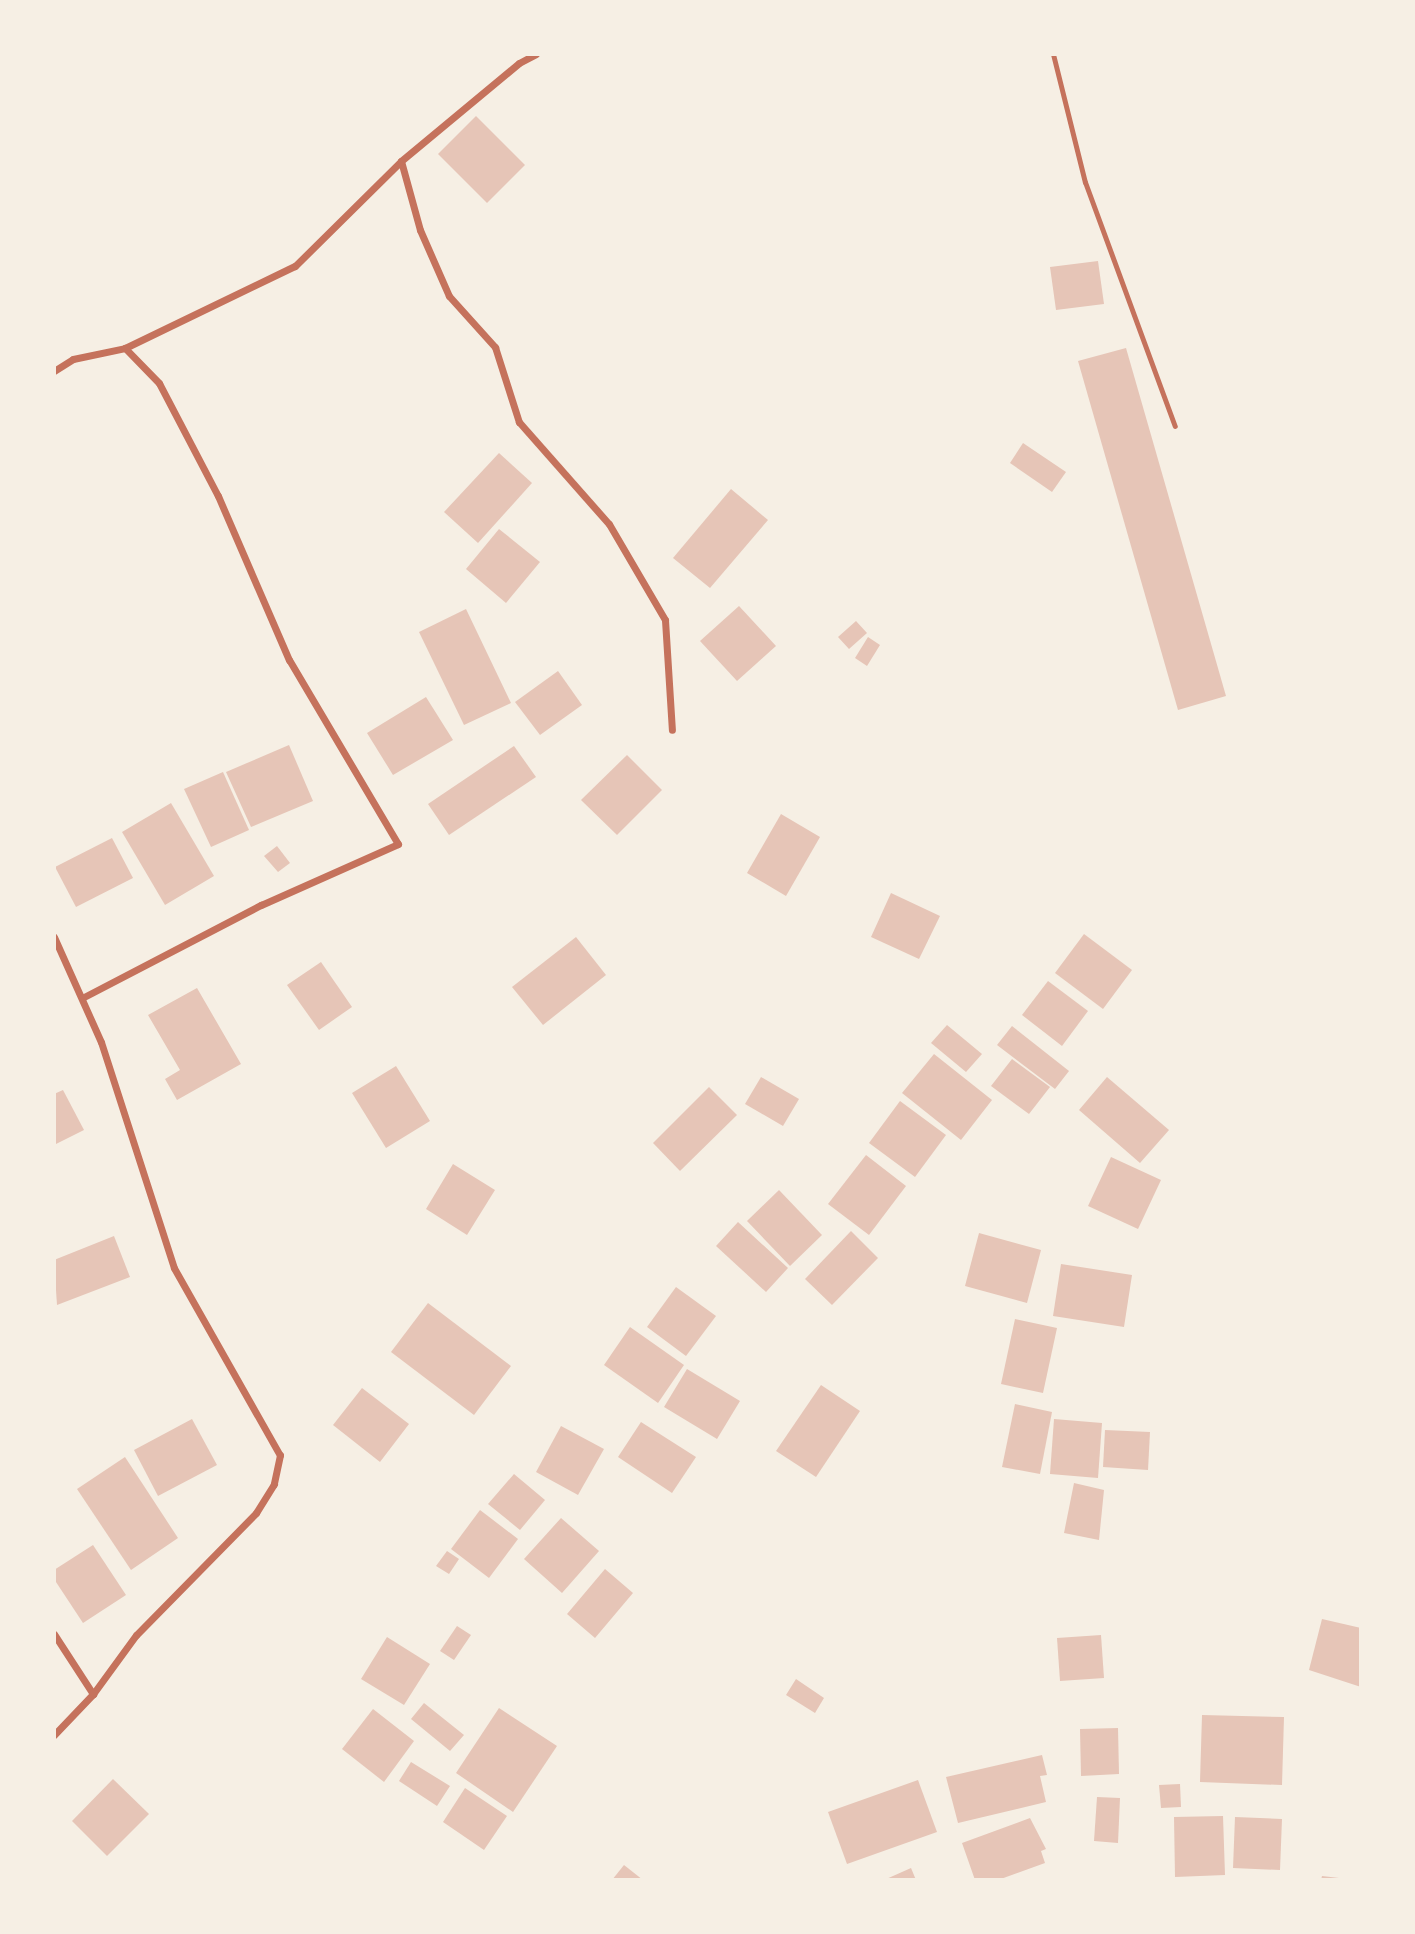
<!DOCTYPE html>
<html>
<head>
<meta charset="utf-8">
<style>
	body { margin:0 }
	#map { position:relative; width:1415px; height:1934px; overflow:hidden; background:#f6efe4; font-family:Commissioner,sans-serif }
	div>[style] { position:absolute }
	.building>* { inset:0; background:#e6c5b7 }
	.service>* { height:5px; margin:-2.5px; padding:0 2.5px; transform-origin:2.5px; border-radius:2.5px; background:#c5725c }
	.minor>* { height:7px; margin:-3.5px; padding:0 3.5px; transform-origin:3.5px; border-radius:3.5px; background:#c5725c }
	span { translate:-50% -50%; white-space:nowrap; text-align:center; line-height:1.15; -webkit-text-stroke:5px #f6efe4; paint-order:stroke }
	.frame { position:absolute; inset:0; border:56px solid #f6efe4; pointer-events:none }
</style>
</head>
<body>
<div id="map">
	<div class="building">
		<div style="clip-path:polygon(476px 116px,525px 165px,487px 203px,438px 154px)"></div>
		<div style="clip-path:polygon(1098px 261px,1104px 304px,1056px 310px,1050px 267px)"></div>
		<div style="clip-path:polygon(1126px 348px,1226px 696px,1178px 710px,1078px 361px)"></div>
		<div style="clip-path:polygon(1023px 443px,1066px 472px,1052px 492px,1010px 463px)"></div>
		<div style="clip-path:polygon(499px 453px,532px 483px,478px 543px,444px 512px)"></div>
		<div style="clip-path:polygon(731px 489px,768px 520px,710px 588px,673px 558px)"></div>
		<div style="clip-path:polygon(499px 529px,540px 562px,506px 603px,466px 569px)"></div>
		<div style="clip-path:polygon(739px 606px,776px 646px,737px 681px,700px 641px)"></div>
		<div style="clip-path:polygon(466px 609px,511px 703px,464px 725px,419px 632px)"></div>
		<div style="clip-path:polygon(856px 621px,867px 633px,849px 649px,838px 637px)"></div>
		<div style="clip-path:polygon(868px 637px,880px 645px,867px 666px,855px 658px)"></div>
		<div style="clip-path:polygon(558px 671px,582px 705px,540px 735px,515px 702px)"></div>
		<div style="clip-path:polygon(426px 697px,453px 740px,393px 775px,367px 733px)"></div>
		<div style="clip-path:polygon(289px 745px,313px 801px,251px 827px,226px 772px)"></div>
		<div style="clip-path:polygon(514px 746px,536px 777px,449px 835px,428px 804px)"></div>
		<div style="clip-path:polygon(627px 755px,662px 790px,617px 835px,581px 800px)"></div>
		<div style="clip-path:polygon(223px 772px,249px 830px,211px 847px,184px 789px)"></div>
		<div style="clip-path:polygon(171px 803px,214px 876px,165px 905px,122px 832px)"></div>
		<div style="clip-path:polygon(781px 814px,820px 837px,786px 896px,747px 873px)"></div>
		<div style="clip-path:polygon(112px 838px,133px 878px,76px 907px,55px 867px)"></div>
		<div style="clip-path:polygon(277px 846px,290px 863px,278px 872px,264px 856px)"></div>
		<div style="clip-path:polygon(891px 893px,940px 916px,919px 959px,871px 937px)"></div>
		<div style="clip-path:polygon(1084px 934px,1132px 970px,1103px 1009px,1055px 973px)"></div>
		<div style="clip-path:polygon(576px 937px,606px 975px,543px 1025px,512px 987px)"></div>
		<div style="clip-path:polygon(321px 962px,352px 1007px,319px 1030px,287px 985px)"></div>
		<div style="clip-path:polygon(1048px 981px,1088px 1011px,1062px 1046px,1022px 1015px)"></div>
		<div style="clip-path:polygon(197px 988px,241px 1064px,177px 1100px,165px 1079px,180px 1070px,148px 1015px)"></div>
		<div style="clip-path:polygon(947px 1025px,982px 1054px,966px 1072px,931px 1043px)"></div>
		<div style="clip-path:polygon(1012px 1026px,1069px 1071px,1055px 1089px,997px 1045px)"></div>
		<div style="clip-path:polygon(934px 1054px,992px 1100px,961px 1140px,902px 1093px)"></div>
		<div style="clip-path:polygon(1012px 1059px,1050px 1087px,1029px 1114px,991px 1086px)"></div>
		<div style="clip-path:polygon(396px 1066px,430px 1121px,386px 1148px,352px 1093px)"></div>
		<div style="clip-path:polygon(761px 1077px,799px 1099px,783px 1126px,745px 1104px)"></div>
		<div style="clip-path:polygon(1107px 1077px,1169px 1130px,1140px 1163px,1079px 1110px)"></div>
		<div style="clip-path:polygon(709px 1087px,737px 1115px,680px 1171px,653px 1143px)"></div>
		<div style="clip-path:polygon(63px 1090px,84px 1130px,54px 1145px,54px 1094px)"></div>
		<div style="clip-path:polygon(900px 1101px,946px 1135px,915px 1177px,869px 1143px)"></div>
		<div style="clip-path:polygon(866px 1155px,906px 1186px,869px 1235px,828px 1204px)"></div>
		<div style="clip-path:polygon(1111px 1157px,1161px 1180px,1138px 1229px,1088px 1206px)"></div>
		<div style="clip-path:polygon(453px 1164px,495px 1190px,467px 1235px,426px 1209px)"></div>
		<div style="clip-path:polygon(779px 1190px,822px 1235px,790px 1266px,747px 1221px)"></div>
		<div style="clip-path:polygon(738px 1222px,788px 1268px,766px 1292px,716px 1246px)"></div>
		<div style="clip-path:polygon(851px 1231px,878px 1258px,832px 1305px,805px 1279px)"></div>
		<div style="clip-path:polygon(979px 1233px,1041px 1250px,1027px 1303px,965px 1286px)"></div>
		<div style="clip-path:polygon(114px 1236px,130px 1277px,57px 1305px,54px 1260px)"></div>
		<div style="clip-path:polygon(1061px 1264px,1132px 1275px,1124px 1327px,1053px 1316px)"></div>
		<div style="clip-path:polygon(676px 1287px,716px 1316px,686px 1356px,647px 1327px)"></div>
		<div style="clip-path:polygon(428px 1303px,511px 1366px,474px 1415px,391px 1352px)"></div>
		<div style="clip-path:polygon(1015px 1319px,1057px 1328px,1043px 1393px,1001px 1384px)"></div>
		<div style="clip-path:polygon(630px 1327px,684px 1365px,658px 1403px,604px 1365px)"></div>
		<div style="clip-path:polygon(687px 1369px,740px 1401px,717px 1439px,664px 1407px)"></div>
		<div style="clip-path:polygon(821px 1385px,860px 1411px,816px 1477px,776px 1451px)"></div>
		<div style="clip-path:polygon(362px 1388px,409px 1424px,380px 1462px,333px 1425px)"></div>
		<div style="clip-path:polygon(1015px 1404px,1052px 1412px,1040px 1474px,1002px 1467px)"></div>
		<div style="clip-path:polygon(192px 1419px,217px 1465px,158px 1496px,134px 1450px)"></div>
		<div style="clip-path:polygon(1054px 1419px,1102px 1423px,1098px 1478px,1050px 1474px)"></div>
		<div style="clip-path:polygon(641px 1422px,696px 1457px,672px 1493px,618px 1457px)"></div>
		<div style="clip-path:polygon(561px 1426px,604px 1449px,578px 1495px,536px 1472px)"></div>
		<div style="clip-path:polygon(1105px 1430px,1150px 1432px,1148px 1470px,1103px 1467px)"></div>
		<div style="clip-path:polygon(125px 1457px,178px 1538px,131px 1570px,77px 1489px)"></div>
		<div style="clip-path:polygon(514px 1474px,545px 1500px,520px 1530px,488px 1504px)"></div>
		<div style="clip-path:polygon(1074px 1483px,1104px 1490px,1099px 1540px,1064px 1533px)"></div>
		<div style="clip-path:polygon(480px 1510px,518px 1539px,489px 1578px,451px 1549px)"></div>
		<div style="clip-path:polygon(561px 1518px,599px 1551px,562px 1593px,524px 1559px)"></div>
		<div style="clip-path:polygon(93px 1545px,126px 1595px,83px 1623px,54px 1579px,54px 1570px)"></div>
		<div style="clip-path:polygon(447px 1551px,459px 1559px,449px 1574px,436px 1566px)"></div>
		<div style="clip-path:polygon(605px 1569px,633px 1593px,595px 1638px,567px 1614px)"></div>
		<div style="clip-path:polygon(1322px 1619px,1361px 1628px,1361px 1687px,1309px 1670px)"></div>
		<div style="clip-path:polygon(457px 1626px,471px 1635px,454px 1660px,440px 1651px)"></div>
		<div style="clip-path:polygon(1101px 1635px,1104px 1678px,1060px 1681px,1057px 1638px)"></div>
		<div style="clip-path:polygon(387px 1637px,430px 1664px,404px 1705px,361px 1679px)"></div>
		<div style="clip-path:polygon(796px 1679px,824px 1698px,815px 1713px,786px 1695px)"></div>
		<div style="clip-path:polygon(424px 1703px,464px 1735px,450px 1751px,411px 1719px)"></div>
		<div style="clip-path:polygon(499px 1708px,557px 1746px,513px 1812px,456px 1773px)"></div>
		<div style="clip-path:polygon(373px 1709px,414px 1741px,384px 1782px,342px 1749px)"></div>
		<div style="clip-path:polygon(1202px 1715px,1284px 1717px,1282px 1785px,1200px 1782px)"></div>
		<div style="clip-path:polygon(1118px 1728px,1119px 1774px,1081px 1776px,1080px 1729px)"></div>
		<div style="clip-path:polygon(1042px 1755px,1047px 1775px,1040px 1776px,1046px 1802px,958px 1823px,946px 1777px)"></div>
		<div style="clip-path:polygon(411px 1762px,450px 1786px,437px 1806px,399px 1781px)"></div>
		<div style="clip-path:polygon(113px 1779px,149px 1814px,107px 1856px,72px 1821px)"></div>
		<div style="clip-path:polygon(918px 1780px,937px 1832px,847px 1864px,828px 1812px)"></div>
		<div style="clip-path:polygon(1180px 1784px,1181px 1807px,1161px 1808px,1159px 1785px)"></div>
		<div style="clip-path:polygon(465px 1788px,507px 1816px,484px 1850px,443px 1822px)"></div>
		<div style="clip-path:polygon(1097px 1797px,1120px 1798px,1118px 1843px,1094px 1841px)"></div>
		<div style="clip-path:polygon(1223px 1816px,1225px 1875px,1175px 1877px,1174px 1817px)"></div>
		<div style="clip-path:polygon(1235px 1817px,1282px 1819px,1280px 1870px,1233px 1868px)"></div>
		<div style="clip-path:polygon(1030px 1818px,1046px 1849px,1041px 1851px,1045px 1863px,998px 1880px,975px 1880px,962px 1843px)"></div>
		<div style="clip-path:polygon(624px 1865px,643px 1880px,612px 1880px)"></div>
		<div style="clip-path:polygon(911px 1868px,916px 1880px,884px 1880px)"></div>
		<div style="clip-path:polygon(1322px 1876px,1339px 1878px,1339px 1880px,1321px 1880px)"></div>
	</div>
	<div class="service">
		<div style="left:1053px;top:54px;width:132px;rotate:76deg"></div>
		<div style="left:1085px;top:182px;width:260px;rotate:69.8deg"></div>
	</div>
	<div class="minor">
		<div style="left:401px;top:161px;width:72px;rotate:74.6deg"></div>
		<div style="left:420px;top:230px;width:72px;rotate:66.3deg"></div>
		<div style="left:449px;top:296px;width:69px;rotate:48deg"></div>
		<div style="left:495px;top:347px;width:79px;rotate:72.3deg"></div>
		<div style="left:519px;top:422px;width:136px;rotate:48.6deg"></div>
		<div style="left:609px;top:524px;width:111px;rotate:59.7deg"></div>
		<div style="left:665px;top:620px;width:110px;rotate:86.4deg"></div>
		<div style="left:54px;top:371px;width:22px;rotate:-32deg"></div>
		<div style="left:73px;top:359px;width:53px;rotate:-11.9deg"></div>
		<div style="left:125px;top:348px;width:189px;rotate:-25.8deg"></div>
		<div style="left:295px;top:266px;width:149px;rotate:-44.7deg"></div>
		<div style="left:401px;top:161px;width:153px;rotate:-39.7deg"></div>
		<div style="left:519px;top:63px;width:19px;rotate:-28deg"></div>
		<div style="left:54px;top:937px;width:115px;rotate:65.9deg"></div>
		<div style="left:101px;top:1042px;width:237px;rotate:72.1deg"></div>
		<div style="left:174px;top:1268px;width:215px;rotate:60.5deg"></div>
		<div style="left:280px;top:1455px;width:30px;rotate:102deg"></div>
		<div style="left:274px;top:1484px;width:34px;rotate:122deg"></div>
		<div style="left:256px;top:1513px;width:171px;rotate:134.5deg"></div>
		<div style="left:136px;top:1635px;width:73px;rotate:126.1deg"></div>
		<div style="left:93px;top:1694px;width:57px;rotate:133.6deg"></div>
		<div style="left:82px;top:998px;width:202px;rotate:-27.5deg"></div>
		<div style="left:261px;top:905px;width:150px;rotate:-24deg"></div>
		<div style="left:398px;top:844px;width:214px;rotate:-120.6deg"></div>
		<div style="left:289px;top:660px;width:179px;rotate:-113.4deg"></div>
		<div style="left:218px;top:496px;width:127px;rotate:-117.6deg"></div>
		<div style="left:159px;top:383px;width:49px;rotate:-134.2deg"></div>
		<div style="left:54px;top:1634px;width:72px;rotate:57deg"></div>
	</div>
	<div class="frame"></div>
</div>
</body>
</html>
